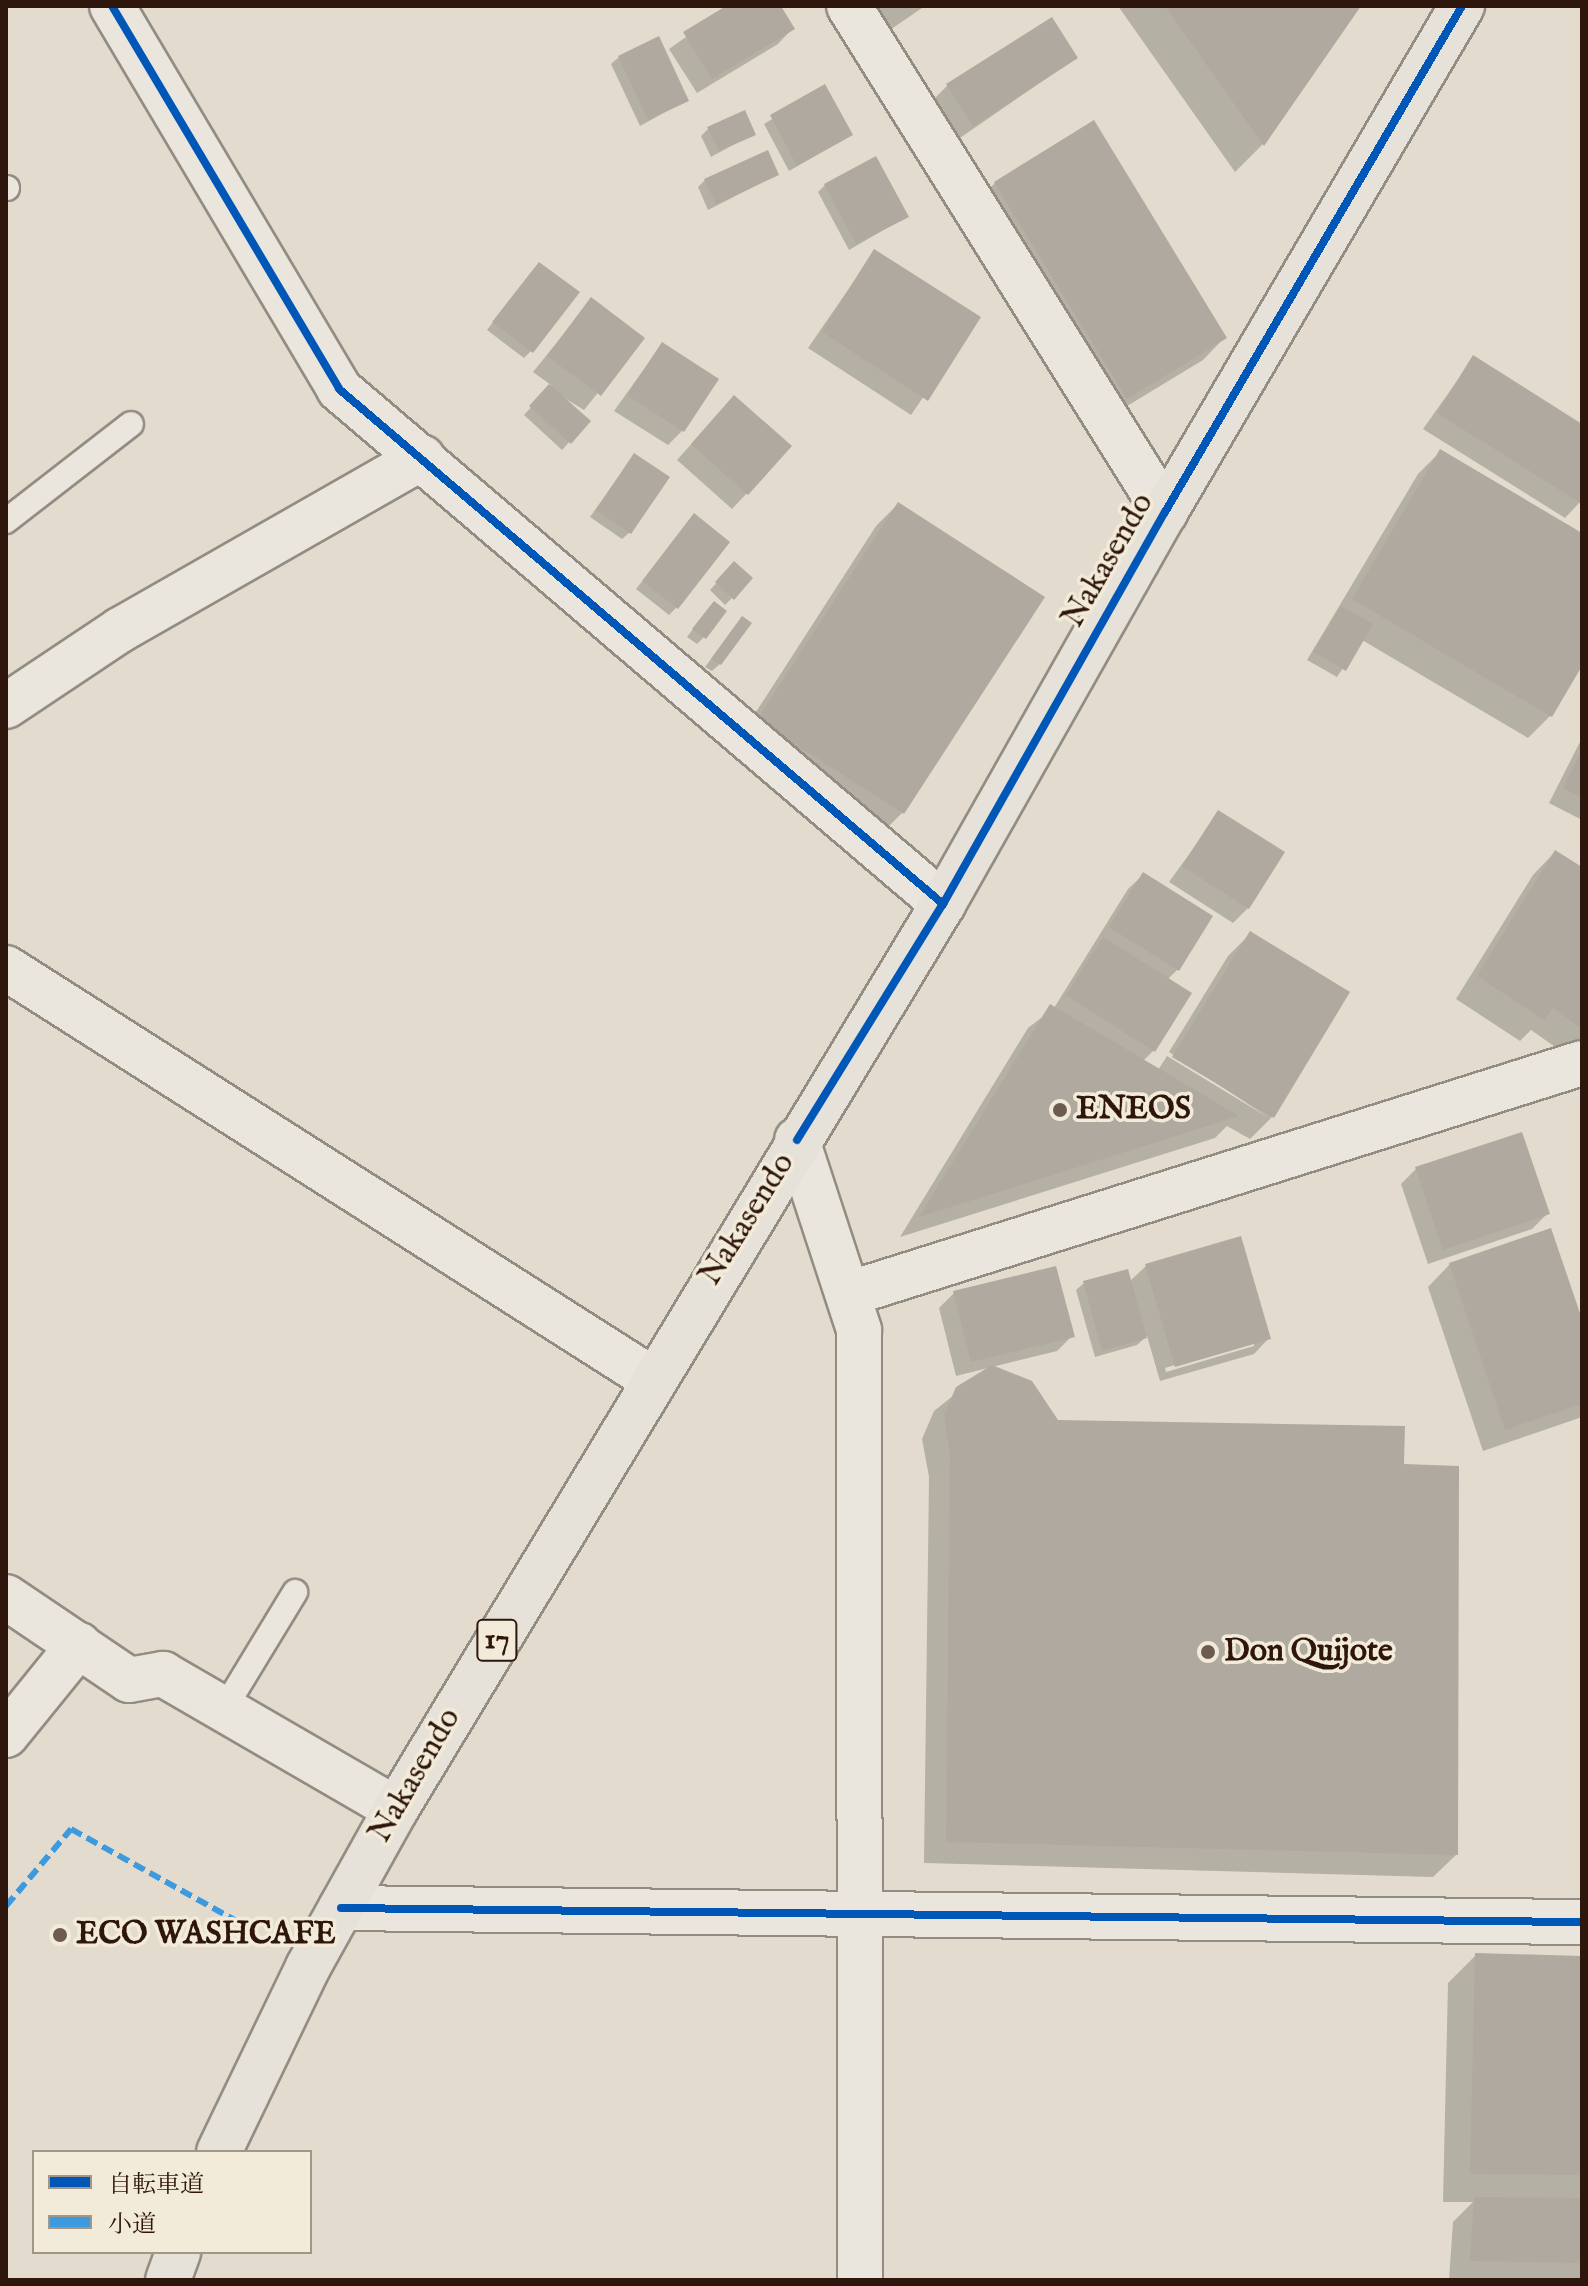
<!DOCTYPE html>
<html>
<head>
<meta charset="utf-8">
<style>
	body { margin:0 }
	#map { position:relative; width:1588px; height:2286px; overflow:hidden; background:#e3dcce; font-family:"IM FELL English","Noto Serif JP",serif }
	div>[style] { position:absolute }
	.shadow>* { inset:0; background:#0003 }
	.building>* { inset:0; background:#afa99f }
	.roads { filter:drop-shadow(2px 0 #938c83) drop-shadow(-2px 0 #938c83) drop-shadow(0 2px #938c83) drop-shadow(0 -2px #938c83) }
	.lane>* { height:24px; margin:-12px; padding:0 12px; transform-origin:12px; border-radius:12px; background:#eae6de }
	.street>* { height:44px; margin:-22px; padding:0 22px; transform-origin:22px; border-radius:22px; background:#eae6de }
	.secondary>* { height:44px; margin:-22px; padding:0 22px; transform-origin:22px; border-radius:22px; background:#eae6de }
	.highway>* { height:44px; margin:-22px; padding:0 22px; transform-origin:22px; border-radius:22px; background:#e6e2d9 }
	.quiet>* { height:6px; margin-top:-3px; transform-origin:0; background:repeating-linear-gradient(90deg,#3d9ade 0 12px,transparent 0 18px) }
	.cycleway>* { height:8px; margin:-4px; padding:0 4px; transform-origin:4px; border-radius:4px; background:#0057b8 }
	.dots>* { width:22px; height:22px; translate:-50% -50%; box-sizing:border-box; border:4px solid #f3ebd9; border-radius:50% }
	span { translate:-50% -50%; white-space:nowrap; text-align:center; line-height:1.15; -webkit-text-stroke:7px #f3ebd9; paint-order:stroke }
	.shield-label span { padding:2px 6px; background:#f3ebd9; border:2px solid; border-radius:6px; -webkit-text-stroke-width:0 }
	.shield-label { font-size:30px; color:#2e160c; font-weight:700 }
	.street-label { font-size:32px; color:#2e160c }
	.poi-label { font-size:32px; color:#2e160c; font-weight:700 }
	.left { translate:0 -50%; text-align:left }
	.frame { position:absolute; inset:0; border:8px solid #2e160c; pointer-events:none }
	.legend { position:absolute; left:32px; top:2150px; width:280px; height:104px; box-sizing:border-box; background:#f3ebd9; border:2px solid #a49687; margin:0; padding:10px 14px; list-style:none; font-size:24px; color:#2e160c }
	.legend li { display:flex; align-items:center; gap:16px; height:40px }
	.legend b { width:40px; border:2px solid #a49687 }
</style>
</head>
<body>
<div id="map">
	<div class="shadow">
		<div style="clip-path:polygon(730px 6px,779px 6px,793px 28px,778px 44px,697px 93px,669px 49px)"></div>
		<div style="clip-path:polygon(870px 6px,925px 6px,887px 32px)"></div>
		<div style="clip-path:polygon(1118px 6px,1358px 6px,1263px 144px,1235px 172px)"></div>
		<div style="clip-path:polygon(619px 57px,687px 100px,640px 126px,611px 64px)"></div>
		<div style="clip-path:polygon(1076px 58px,957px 140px,932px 101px,947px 86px)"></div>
		<div style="clip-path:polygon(825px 87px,851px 135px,789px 171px,764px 124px)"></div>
		<div style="clip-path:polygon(1093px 123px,1225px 337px,1203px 360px,1104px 420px,973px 205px,995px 183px)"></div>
		<div style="clip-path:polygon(708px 129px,753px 134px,711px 157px,701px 136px)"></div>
		<div style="clip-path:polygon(777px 175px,708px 210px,698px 187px,705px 180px)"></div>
		<div style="clip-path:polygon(825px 185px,906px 217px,849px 250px,818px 192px)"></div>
		<div style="clip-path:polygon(874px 252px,978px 317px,911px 415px,808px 348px)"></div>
		<div style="clip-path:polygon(532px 271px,531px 351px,524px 358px,487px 330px)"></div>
		<div style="clip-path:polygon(591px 300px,642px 338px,584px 410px,561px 396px,588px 421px,562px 450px,524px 415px,551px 385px,533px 372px)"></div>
		<div style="clip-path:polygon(662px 344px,683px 430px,668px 445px,614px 411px)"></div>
		<div style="clip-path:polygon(1474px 357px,1582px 427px,1582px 500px,1565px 518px,1423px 429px)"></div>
		<div style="clip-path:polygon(719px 413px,747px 493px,732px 509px,677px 460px)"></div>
		<div style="clip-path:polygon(1440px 452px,1582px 535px,1582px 662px,1550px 716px,1528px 738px,1362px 640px,1337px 677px,1307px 660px,1418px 474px)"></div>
		<div style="clip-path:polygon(628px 463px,630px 532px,622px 539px,590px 517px)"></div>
		<div style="clip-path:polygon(898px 504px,1043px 597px,902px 813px,880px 835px,736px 743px,876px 526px)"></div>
		<div style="clip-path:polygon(688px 523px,676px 608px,669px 615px,636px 589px)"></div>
		<div style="clip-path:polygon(734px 564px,732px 598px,725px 605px,710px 590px)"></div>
		<div style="clip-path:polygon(707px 610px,704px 637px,697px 644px,687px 637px)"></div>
		<div style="clip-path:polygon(735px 626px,720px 664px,712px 671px,705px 667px)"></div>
		<div style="clip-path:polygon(1582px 738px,1582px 820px,1549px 803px)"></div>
		<div style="clip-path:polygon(1219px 813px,1248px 908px,1233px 923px,1169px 882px)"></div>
		<div style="clip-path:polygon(1555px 852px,1582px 869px,1582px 1059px,1578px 1063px,1531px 1030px,1520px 1041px,1456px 999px,1533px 875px)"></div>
		<div style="clip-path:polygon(1144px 874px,1178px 969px,1167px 980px,1154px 1050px,1143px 1061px,1158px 1070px,1167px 1056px,1269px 1118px,1169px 1052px,1228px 956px,1251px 933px,1348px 993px,1272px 1117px,1250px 1139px,1227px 1126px,1215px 1138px,900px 1237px,1028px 1028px,1054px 1008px,1128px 889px)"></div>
		<div style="clip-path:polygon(1416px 1169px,1547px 1214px,1532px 1229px,1428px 1264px,1401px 1184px)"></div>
		<div style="clip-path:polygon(1450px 1264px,1582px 1325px,1582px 1417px,1483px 1451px,1428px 1287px)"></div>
		<div style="clip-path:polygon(evenodd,1146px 1266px,1269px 1338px,1254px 1354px,1160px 1381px,1147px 1336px,1137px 1345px,1095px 1357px,1076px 1290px,1084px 1283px,1129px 1282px,1146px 1266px,1254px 1342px,1254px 1346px,1166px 1372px,1165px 1368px,1254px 1342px)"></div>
		<div style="clip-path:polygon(954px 1293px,1072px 1336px,1057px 1351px,992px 1367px,1057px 1422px,1401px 1466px,1456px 1855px,1433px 1877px,924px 1863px,929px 1477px,922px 1439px,934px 1411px,988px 1368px,956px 1376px,939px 1308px)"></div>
		<div style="clip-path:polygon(1476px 1955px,1582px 1958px,1582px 2280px,1449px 2280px,1453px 2222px,1473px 2202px,1443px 2202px,1448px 1983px)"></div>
	</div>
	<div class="building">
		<div style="clip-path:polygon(726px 6px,781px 6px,795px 29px,712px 79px,683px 32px)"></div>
		<div style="clip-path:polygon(1165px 6px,1361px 6px,1264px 146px)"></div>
		<div style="clip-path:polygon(1052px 17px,1078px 58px,973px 126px,946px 84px)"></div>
		<div style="clip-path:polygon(659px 36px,689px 101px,648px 120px,618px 56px)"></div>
		<div style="clip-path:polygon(825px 84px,853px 135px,797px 166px,770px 115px)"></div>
		<div style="clip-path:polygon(745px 110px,756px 135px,719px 151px,707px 127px)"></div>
		<div style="clip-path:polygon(1094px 120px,1227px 338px,1127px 399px,994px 182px)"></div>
		<div style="clip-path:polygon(768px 150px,779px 175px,716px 204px,704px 179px)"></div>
		<div style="clip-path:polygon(876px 156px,909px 217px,856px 244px,824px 184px)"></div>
		<div style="clip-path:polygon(874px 249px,981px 317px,928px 401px,822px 332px)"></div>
		<div style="clip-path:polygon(539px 262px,580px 292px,533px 353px,492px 322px)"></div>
		<div style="clip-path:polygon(591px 297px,645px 338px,601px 396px,547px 356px)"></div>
		<div style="clip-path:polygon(662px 342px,719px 379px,684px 432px,627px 395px)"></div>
		<div style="clip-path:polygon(1473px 355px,1582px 424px,1582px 504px,1437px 413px)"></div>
		<div style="clip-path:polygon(549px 384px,591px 421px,571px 444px,529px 406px)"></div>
		<div style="clip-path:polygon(734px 395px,792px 446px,748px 495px,691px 444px)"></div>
		<div style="clip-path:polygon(1440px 449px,1582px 533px,1582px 666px,1552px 717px,1352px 599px)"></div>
		<div style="clip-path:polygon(634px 453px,670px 477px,631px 534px,596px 510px)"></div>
		<div style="clip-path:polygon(898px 502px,1045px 597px,904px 814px,757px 720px)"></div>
		<div style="clip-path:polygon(694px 513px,730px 542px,678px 609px,642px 581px)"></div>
		<div style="clip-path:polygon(734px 561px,753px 578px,734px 600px,715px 582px)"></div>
		<div style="clip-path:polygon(714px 601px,727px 611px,706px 639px,692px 629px)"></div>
		<div style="clip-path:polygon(1341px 606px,1373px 624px,1346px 671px,1313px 652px)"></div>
		<div style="clip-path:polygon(742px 616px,752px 623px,721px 665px,711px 659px)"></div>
		<div style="clip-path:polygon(1582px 750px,1582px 798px,1563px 788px)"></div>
		<div style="clip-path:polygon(1218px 810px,1285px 852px,1249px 909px,1182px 866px)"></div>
		<div style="clip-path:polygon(1555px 850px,1582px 867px,1582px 1029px,1553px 1008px,1544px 1020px,1477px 976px)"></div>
		<div style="clip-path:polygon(1143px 872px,1213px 916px,1179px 971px,1109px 927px)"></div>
		<div style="clip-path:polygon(1250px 931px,1350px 992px,1274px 1118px,1172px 1057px)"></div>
		<div style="clip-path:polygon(1103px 937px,1192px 993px,1155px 1052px,1066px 995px)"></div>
		<div style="clip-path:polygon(1050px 1004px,1239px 1116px,919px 1217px)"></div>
		<div style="clip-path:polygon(1522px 1132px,1550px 1214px,1443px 1250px,1415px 1167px)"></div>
		<div style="clip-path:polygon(1551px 1228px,1582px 1319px,1582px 1404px,1505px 1430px,1449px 1263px)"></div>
		<div style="clip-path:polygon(1241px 1236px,1271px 1339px,1175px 1367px,1145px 1264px)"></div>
		<div style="clip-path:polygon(1056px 1266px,1075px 1337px,971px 1362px,953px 1291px)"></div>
		<div style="clip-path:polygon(1128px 1269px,1147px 1338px,1102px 1351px,1083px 1281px)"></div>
		<div style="clip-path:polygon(992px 1365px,1032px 1381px,1058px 1420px,1405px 1426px,1404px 1464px,1459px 1466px,1458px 1855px,946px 1842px,950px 1454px,944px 1415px,956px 1387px)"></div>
		<div style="clip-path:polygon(1475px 1953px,1582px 1956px,1582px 2175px,1470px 2174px)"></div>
		<div style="clip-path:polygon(1474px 2197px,1582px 2198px,1582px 2263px,1470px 2261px)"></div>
	</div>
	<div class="roads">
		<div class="lane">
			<div style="left:6px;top:188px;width:1px"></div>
			<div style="left:6px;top:521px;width:158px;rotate:-37.8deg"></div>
			<div style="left:224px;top:1709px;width:137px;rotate:-58.7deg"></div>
		</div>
		<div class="street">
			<div style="left:112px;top:6px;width:445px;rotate:59.3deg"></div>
			<div style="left:339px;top:389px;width:794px;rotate:40.45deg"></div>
			<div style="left:849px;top:6px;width:597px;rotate:58.01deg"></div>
			<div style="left:6px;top:706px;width:137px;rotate:-33.7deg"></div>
			<div style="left:120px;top:630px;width:348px;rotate:-29.7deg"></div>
			<div style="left:6px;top:968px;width:766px;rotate:32.47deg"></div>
			<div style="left:848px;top:1294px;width:769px;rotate:-17.47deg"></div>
			<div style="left:6px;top:1597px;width:148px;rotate:34deg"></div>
			<div style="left:129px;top:1680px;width:35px;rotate:-10deg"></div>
			<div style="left:163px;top:1674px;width:269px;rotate:30.1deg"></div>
			<div style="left:6px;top:1735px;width:116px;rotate:-51deg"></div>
			<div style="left:341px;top:1908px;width:1241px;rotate:0.65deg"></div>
		</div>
		<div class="secondary">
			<div style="left:797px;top:1140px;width:200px;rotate:71.9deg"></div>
			<div style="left:859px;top:1330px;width:950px;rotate:89.94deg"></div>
		</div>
		<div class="highway">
			<div style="left:219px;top:2152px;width:205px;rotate:-64.3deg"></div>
			<div style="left:308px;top:1967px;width:181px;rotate:-60.9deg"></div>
			<div style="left:396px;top:1809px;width:1057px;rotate:-58.85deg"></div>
			<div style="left:943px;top:904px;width:450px;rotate:-60.5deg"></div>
			<div style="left:1165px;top:512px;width:587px;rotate:-59.59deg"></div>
			<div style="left:168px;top:2280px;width:30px;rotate:-70deg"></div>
		</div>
	</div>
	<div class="quiet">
		<div style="left:6px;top:1906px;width:101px;rotate:-49.8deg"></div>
		<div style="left:71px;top:1829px;width:204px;rotate:29.1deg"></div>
	</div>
	<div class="cycleway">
		<div style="left:112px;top:6px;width:445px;rotate:59.3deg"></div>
		<div style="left:339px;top:389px;width:794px;rotate:40.45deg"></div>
		<div style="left:797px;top:1140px;width:278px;rotate:-58.3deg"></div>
		<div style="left:943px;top:904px;width:450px;rotate:-60.5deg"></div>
		<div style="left:1165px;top:512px;width:587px;rotate:-59.59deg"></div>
		<div style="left:341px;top:1908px;width:1241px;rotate:0.65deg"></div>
	</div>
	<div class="dots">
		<div style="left:1060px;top:1110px;background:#6d5b50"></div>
		<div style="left:1208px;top:1652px;background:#6d5b50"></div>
		<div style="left:60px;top:1935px;background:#6d5b50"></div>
	</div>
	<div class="shield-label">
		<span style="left:497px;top:1640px">17</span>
	</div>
	<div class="street-label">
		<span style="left:1109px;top:561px;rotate:-60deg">Nakasendo</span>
		<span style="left:748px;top:1220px;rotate:-58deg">Nakasendo</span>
		<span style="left:416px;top:1776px;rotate:-60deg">Nakasendo</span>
	</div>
	<div class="poi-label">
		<span class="left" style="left:1076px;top:1110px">ENEOS</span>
		<span class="left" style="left:1224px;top:1652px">Don Quijote</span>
		<span class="left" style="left:76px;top:1935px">ECO WASHCAFE</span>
	</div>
	<div class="frame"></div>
	<ul class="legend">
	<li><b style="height:10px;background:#0057b8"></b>自転車道</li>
	<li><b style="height:10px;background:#3d9ade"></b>小道</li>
	</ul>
</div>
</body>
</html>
